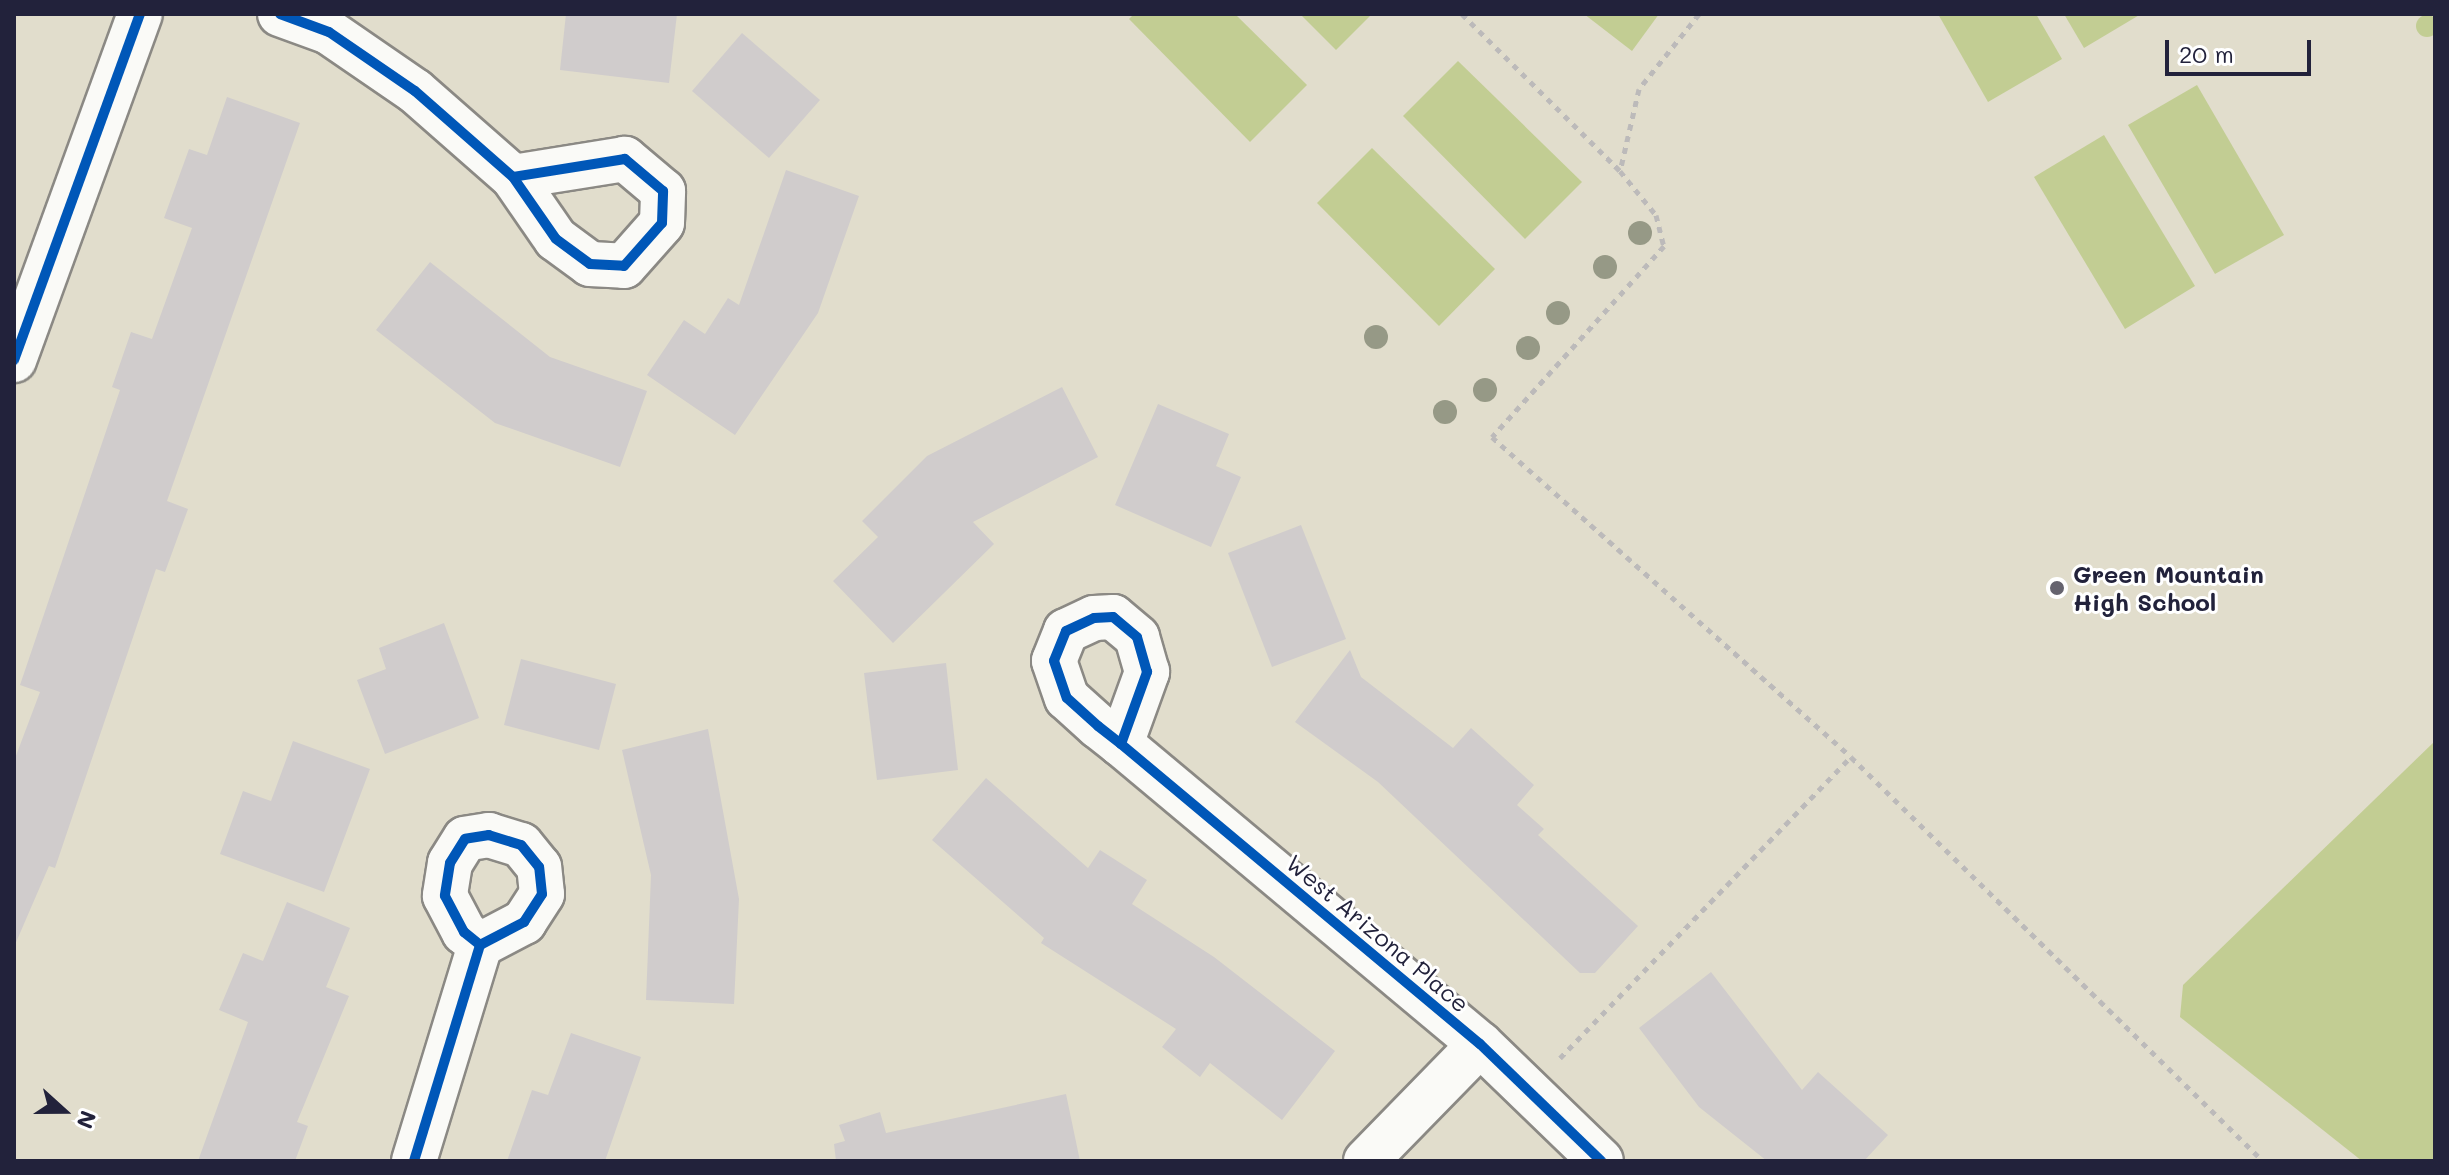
<!DOCTYPE html>
<html>
<head>
<meta charset="utf-8">
<style>
	body { margin:0 }
	#map { position:relative; width:2449px; height:1175px; overflow:hidden; background:#e1ddcc; font-family:Mali,sans-serif }
	div>[style] { position:absolute }
	.green>* { inset:0; background:#c2cd93 }
	.round { border-radius:50% }
	.building>* { inset:0; background:#d0cccc }
	.path>* { height:5px; margin-top:-2.5px; transform-origin:0; background:repeating-linear-gradient(90deg,#bcbaba 0 6px,transparent 0 12px) }
	.roads { filter:drop-shadow(2px 0 #8b8984) drop-shadow(-2px 0 #8b8984) drop-shadow(0 2px #8b8984) drop-shadow(0 -2px #8b8984) }
	.street>* { height:44px; margin:-22px; padding:0 22px; transform-origin:22px; border-radius:22px; background:#fafaf7 }
	.cycleway>* { height:10px; margin:-5px; padding:0 5px; transform-origin:5px; border-radius:5px; background:#0057b8 }
	.trees>* { width:24px; height:24px; margin:-12px; border-radius:50%; background:#969986 }
	.dots>* { width:22px; height:22px; translate:-50% -50%; box-sizing:border-box; border:4px solid #fff; border-radius:50% }
	span { translate:-50% -50%; white-space:nowrap; text-align:center; line-height:1.15; -webkit-text-stroke:6px #fff; paint-order:stroke }
	.poi-label { font-size:24px; color:#22223b; font-weight:700 }
	.left { translate:0 -50%; text-align:left }
	.street-label { font-size:24px; color:#22223b }
	.frame { position:absolute; inset:0; border:16px solid #22223b; pointer-events:none }
	.north { position:absolute; left:24px; top:1071px; width:80px; height:80px; -webkit-text-stroke:6px #fff; paint-order:stroke; rotate:111deg; font-size:22px; font-weight:700; line-height:32px; text-align:center; color:#22223b }
	.north::after { content:''; display:block; margin:auto; width:28px; height:36px; background:#22223b; clip-path:polygon(50% 0,100% 100%,50% 72%,0 100%) }
	.scale { position:absolute; left:2165px; top:40px; width:146px; height:36px; box-sizing:border-box; border:4px solid #22223b; border-top:0; padding-left:10px; font-size:24px; line-height:28px; white-space:nowrap; color:#22223b; -webkit-text-stroke:6px #fff; paint-order:stroke }
</style>
</head>
<body>
<div id="map">
	<div class="green">
		<div style="clip-path:polygon(1134px 14px,1235px 14px,1307px 85px,1250px 142px,1129px 19px)"></div>
		<div style="clip-path:polygon(1300px 14px,1372px 14px,1336px 50px)"></div>
		<div style="clip-path:polygon(1584px 14px,1659px 14px,1632px 51px)"></div>
		<div style="clip-path:polygon(1938px 14px,2036px 14px,2062px 59px,1988px 102px)"></div>
		<div style="clip-path:polygon(2064px 14px,2141px 14px,2084px 48px)"></div>
		<div class="round" style="left:2416px;top:15px;width:22px;height:22px"></div>
		<div style="clip-path:polygon(1458px 61px,1582px 182px,1525px 239px,1403px 116px)"></div>
		<div style="clip-path:polygon(2197px 85px,2284px 235px,2215px 274px,2128px 125px)"></div>
		<div style="clip-path:polygon(2104px 135px,2195px 286px,2125px 329px,2034px 177px)"></div>
		<div style="clip-path:polygon(1372px 148px,1495px 269px,1439px 326px,1317px 203px)"></div>
		<div style="clip-path:polygon(2435px 741px,2435px 1161px,2362px 1161px,2180px 1017px,2183px 985px)"></div>
	</div>
	<div class="building">
		<div style="clip-path:polygon(566px 14px,677px 14px,669px 83px,560px 70px)"></div>
		<div style="clip-path:polygon(742px 33px,820px 100px,769px 158px,692px 91px)"></div>
		<div style="clip-path:polygon(227px 97px,300px 123px,167px 501px,188px 509px,165px 572px,156px 569px,55px 868px,49px 866px,14px 947px,14px 761px,40px 692px,20px 685px,120px 390px,112px 387px,131px 332px,152px 339px,192px 228px,164px 218px,189px 149px,207px 155px)"></div>
		<div style="clip-path:polygon(786px 170px,859px 196px,818px 313px,735px 435px,647px 375px,684px 320px,705px 334px,728px 298px,739px 305px)"></div>
		<div style="clip-path:polygon(430px 262px,550px 357px,647px 391px,620px 467px,495px 423px,376px 330px)"></div>
		<div style="clip-path:polygon(1062px 387px,1098px 457px,973px 522px,994px 544px,893px 643px,833px 581px,878px 537px,862px 521px,927px 456px)"></div>
		<div style="clip-path:polygon(1158px 404px,1229px 434px,1216px 466px,1241px 477px,1211px 547px,1115px 505px)"></div>
		<div style="clip-path:polygon(1301px 525px,1346px 639px,1272px 667px,1228px 553px)"></div>
		<div style="clip-path:polygon(444px 623px,479px 718px,385px 754px,357px 680px,386px 669px,379px 648px)"></div>
		<div style="clip-path:polygon(1350px 650px,1361px 677px,1453px 748px,1471px 728px,1534px 785px,1517px 805px,1544px 829px,1538px 835px,1638px 926px,1595px 973px,1580px 973px,1378px 782px,1295px 722px)"></div>
		<div style="clip-path:polygon(521px 659px,616px 684px,599px 750px,504px 725px)"></div>
		<div style="clip-path:polygon(946px 663px,958px 770px,877px 780px,864px 673px)"></div>
		<div style="clip-path:polygon(708px 729px,739px 899px,734px 1004px,646px 1000px,651px 875px,622px 750px)"></div>
		<div style="clip-path:polygon(293px 741px,370px 769px,324px 892px,220px 854px,243px 791px,271px 801px)"></div>
		<div style="clip-path:polygon(986px 778px,1088px 868px,1100px 850px,1147px 880px,1132px 904px,1214px 957px,1335px 1051px,1282px 1120px,1210px 1063px,1200px 1077px,1162px 1047px,1176px 1029px,1041px 943px,1044px 938px,932px 840px)"></div>
		<div style="clip-path:polygon(287px 902px,350px 928px,326px 987px,349px 996px,297px 1122px,308px 1126px,295px 1161px,198px 1161px,248px 1022px,219px 1010px,243px 953px,263px 961px)"></div>
		<div style="clip-path:polygon(1711px 972px,1802px 1090px,1818px 1072px,1888px 1135px,1864px 1161px,1767px 1161px,1699px 1107px,1639px 1028px)"></div>
		<div style="clip-path:polygon(571px 1033px,641px 1057px,605px 1161px,507px 1161px,532px 1090px,548px 1095px)"></div>
		<div style="clip-path:polygon(1066px 1094px,1080px 1161px,836px 1161px,834px 1144px,845px 1141px,839px 1125px,880px 1112px,886px 1133px)"></div>
	</div>
	<div class="path">
		<div style="left:1462px;top:14px;width:223px;rotate:44.8deg"></div>
		<div style="left:1699px;top:14px;width:96px;rotate:128.7deg"></div>
		<div style="left:1639px;top:89px;width:84px;rotate:103deg"></div>
		<div style="left:1620px;top:171px;width:57px;rotate:50.7deg"></div>
		<div style="left:1656px;top:215px;width:32px;rotate:76deg"></div>
		<div style="left:1664px;top:246px;width:257px;rotate:132deg"></div>
		<div style="left:1492px;top:437px;width:481px;rotate:41.7deg"></div>
		<div style="left:1851px;top:757px;width:577px;rotate:44.44deg"></div>
		<div style="left:1560px;top:1058px;width:419px;rotate:-46deg"></div>
	</div>
	<div class="roads">
		<div class="street">
			<div style="left:280px;top:14px;width:52px;rotate:20.2deg"></div>
			<div style="left:329px;top:32px;width:104px;rotate:34.5deg"></div>
			<div style="left:415px;top:91px;width:130px;rotate:41.3deg"></div>
			<div style="left:513px;top:177px;width:75px;rotate:55.3deg"></div>
			<div style="left:556px;top:239px;width:42px;rotate:36.3deg"></div>
			<div style="left:590px;top:264px;width:34px;rotate:3deg"></div>
			<div style="left:624px;top:266px;width:57px;rotate:-48.5deg"></div>
			<div style="left:662px;top:223px;width:32px;rotate:-88deg"></div>
			<div style="left:663px;top:191px;width:50px;rotate:-139.9deg"></div>
			<div style="left:625px;top:159px;width:113px;rotate:170.9deg"></div>
			<div style="left:14px;top:360px;width:368px;rotate:-70deg"></div>
			<div style="left:1121px;top:744px;width:77px;rotate:-70.1deg"></div>
			<div style="left:1147px;top:672px;width:36px;rotate:-106deg"></div>
			<div style="left:1137px;top:637px;width:31px;rotate:-140deg"></div>
			<div style="left:1113px;top:617px;width:19px;rotate:177deg"></div>
			<div style="left:1094px;top:618px;width:31px;rotate:155deg"></div>
			<div style="left:1066px;top:631px;width:32px;rotate:112deg"></div>
			<div style="left:1054px;top:661px;width:39px;rotate:71deg"></div>
			<div style="left:1067px;top:698px;width:42px;rotate:42.1deg"></div>
			<div style="left:1098px;top:726px;width:29px;rotate:38deg"></div>
			<div style="left:1121px;top:744px;width:468px;rotate:39.9deg"></div>
			<div style="left:1480px;top:1044px;width:168px;rotate:44deg"></div>
			<div style="left:414px;top:1161px;width:226px;rotate:-73deg"></div>
			<div style="left:480px;top:945px;width:50px;rotate:-27.6deg"></div>
			<div style="left:524px;top:922px;width:33px;rotate:-57deg"></div>
			<div style="left:542px;top:894px;width:27px;rotate:-96deg"></div>
			<div style="left:539px;top:867px;width:28px;rotate:-129deg"></div>
			<div style="left:521px;top:845px;width:34px;rotate:-163deg"></div>
			<div style="left:489px;top:835px;width:24px;rotate:171deg"></div>
			<div style="left:465px;top:839px;width:28px;rotate:122deg"></div>
			<div style="left:450px;top:863px;width:33px;rotate:99deg"></div>
			<div style="left:445px;top:896px;width:41px;rotate:62.2deg"></div>
			<div style="left:464px;top:932px;width:21px;rotate:39deg"></div>
			<div style="left:1366px;top:1161px;width:163px;rotate:-45.7deg"></div>
		</div>
	</div>
	<div class="cycleway">
		<div style="left:280px;top:14px;width:52px;rotate:20.2deg"></div>
		<div style="left:329px;top:32px;width:104px;rotate:34.5deg"></div>
		<div style="left:415px;top:91px;width:130px;rotate:41.3deg"></div>
		<div style="left:513px;top:177px;width:75px;rotate:55.3deg"></div>
		<div style="left:556px;top:239px;width:42px;rotate:36.3deg"></div>
		<div style="left:590px;top:264px;width:34px;rotate:3deg"></div>
		<div style="left:624px;top:266px;width:57px;rotate:-48.5deg"></div>
		<div style="left:662px;top:223px;width:32px;rotate:-88deg"></div>
		<div style="left:663px;top:191px;width:50px;rotate:-139.9deg"></div>
		<div style="left:625px;top:159px;width:113px;rotate:170.9deg"></div>
		<div style="left:14px;top:360px;width:368px;rotate:-70deg"></div>
		<div style="left:1121px;top:744px;width:77px;rotate:-70.1deg"></div>
		<div style="left:1147px;top:672px;width:36px;rotate:-106deg"></div>
		<div style="left:1137px;top:637px;width:31px;rotate:-140deg"></div>
		<div style="left:1113px;top:617px;width:19px;rotate:177deg"></div>
		<div style="left:1094px;top:618px;width:31px;rotate:155deg"></div>
		<div style="left:1066px;top:631px;width:32px;rotate:112deg"></div>
		<div style="left:1054px;top:661px;width:39px;rotate:71deg"></div>
		<div style="left:1067px;top:698px;width:42px;rotate:42.1deg"></div>
		<div style="left:1098px;top:726px;width:29px;rotate:38deg"></div>
		<div style="left:1121px;top:744px;width:468px;rotate:39.9deg"></div>
		<div style="left:1480px;top:1044px;width:168px;rotate:44deg"></div>
		<div style="left:414px;top:1161px;width:226px;rotate:-73deg"></div>
		<div style="left:480px;top:945px;width:50px;rotate:-27.6deg"></div>
		<div style="left:524px;top:922px;width:33px;rotate:-57deg"></div>
		<div style="left:542px;top:894px;width:27px;rotate:-96deg"></div>
		<div style="left:539px;top:867px;width:28px;rotate:-129deg"></div>
		<div style="left:521px;top:845px;width:34px;rotate:-163deg"></div>
		<div style="left:489px;top:835px;width:24px;rotate:171deg"></div>
		<div style="left:465px;top:839px;width:28px;rotate:122deg"></div>
		<div style="left:450px;top:863px;width:33px;rotate:99deg"></div>
		<div style="left:445px;top:896px;width:41px;rotate:62.2deg"></div>
		<div style="left:464px;top:932px;width:21px;rotate:39deg"></div>
	</div>
	<div class="trees">
		<div style="left:1640px;top:233px"></div>
		<div style="left:1605px;top:267px"></div>
		<div style="left:1558px;top:313px"></div>
		<div style="left:1376px;top:337px"></div>
		<div style="left:1528px;top:348px"></div>
		<div style="left:1485px;top:390px"></div>
		<div style="left:1445px;top:412px"></div>
	</div>
	<div class="dots">
		<div style="left:2057px;top:588px;background:#65636e"></div>
	</div>
	<div class="poi-label">
		<span class="left" style="left:2073px;top:588px">Green Mountain<br>High School</span>
	</div>
	<div class="street-label">
		<span style="left:1378px;top:933px;rotate:40deg">West Arizona Place</span>
	</div>
	<div class="frame"></div>
	<div class="north">N</div>
	<div class="scale">20 m</div>
</div>
</body>
</html>
